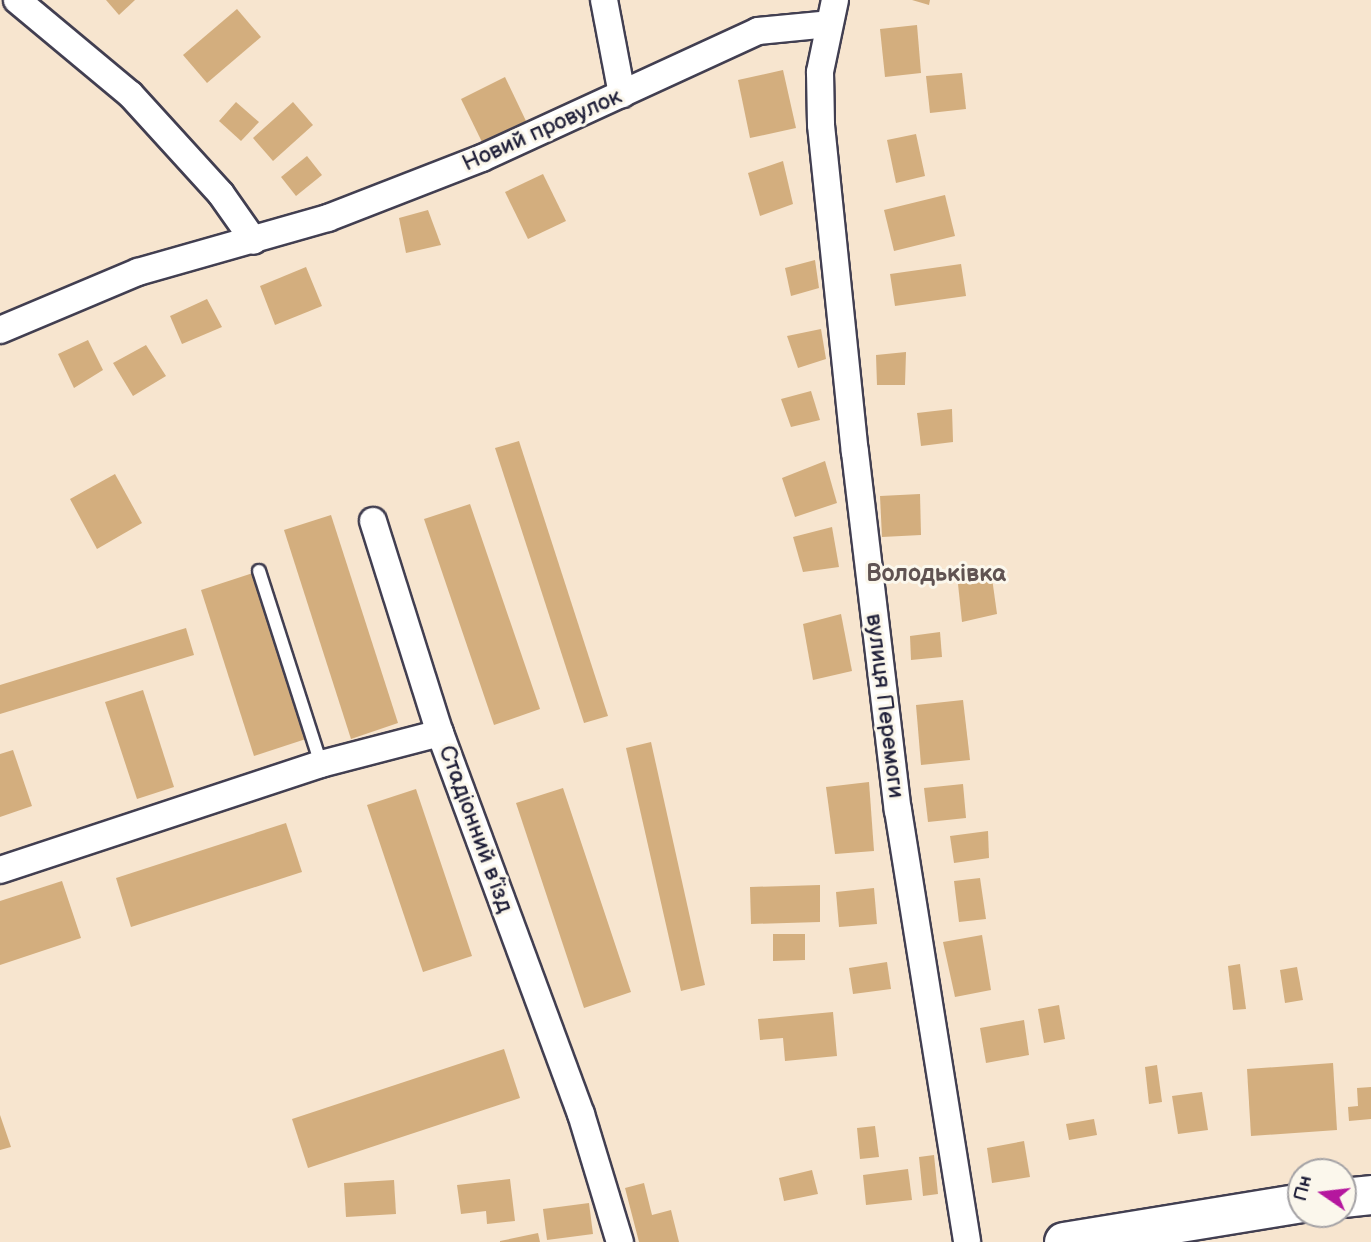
<!DOCTYPE html>
<html>
<head>
<meta charset="utf-8">
<style>
	body { margin:0 }
	#map { position:relative; width:1371px; height:1242px; overflow:hidden; background:#f7e5cf; font-family:"Balsamiq Sans",sans-serif }
	div>[style] { position:absolute }
	.building>* { inset:0; background:#d3ae7e }
	.roads { filter:drop-shadow(2px 0 #423f51) drop-shadow(-2px 0 #423f51) drop-shadow(0 2px #423f51) drop-shadow(0 -2px #423f51) }
	.lane>* { height:12px; margin:-6px; padding:0 6px; transform-origin:6px; border-radius:6px; background:#fff }
	.street>* { height:26px; margin:-13px; padding:0 13px; transform-origin:13px; border-radius:13px; background:#fff }
	.primary>* { height:38px; margin:-19px; padding:0 19px; transform-origin:19px; border-radius:19px; background:#fff }
	span { translate:-50% -50%; white-space:nowrap; text-align:center; line-height:1.15; -webkit-text-stroke:6px #fbf7ec; paint-order:stroke }
	.street-label { font-size:23px; color:#22223b }
	.neighbourhood-label { font-size:24px; color:#605352; font-weight:700 }
	.north { position:absolute; left:1287px; top:1158px; width:70px; height:70px; box-sizing:border-box; background:#fbf7ec; border:2px solid #a4a2a5; border-radius:50%; rotate:284deg; font-size:19px; font-weight:700; line-height:28px; text-align:center; color:#22223b }
	.north::after { content:''; display:block; margin:auto; width:24px; height:32px; background:#b5179e; clip-path:polygon(50% 0,100% 100%,50% 72%,0 100%) }
</style>
</head>
<body>
<div id="map">
	<div class="building">
		<div style="clip-path:polygon(106px 0,135px 0,119px 15px)"></div>
		<div style="clip-path:polygon(912px 0,930px 0,929px 5px)"></div>
		<div style="clip-path:polygon(237px 9px,261px 37px,207px 83px,183px 55px)"></div>
		<div style="clip-path:polygon(917px 25px,921px 73px,885px 77px,880px 29px)"></div>
		<div style="clip-path:polygon(783px 70px,796px 128px,750px 138px,738px 80px)"></div>
		<div style="clip-path:polygon(962px 73px,966px 109px,930px 113px,926px 76px)"></div>
		<div style="clip-path:polygon(505px 77px,526px 121px,482px 142px,461px 99px)"></div>
		<div style="clip-path:polygon(236px 102px,259px 122px,241px 141px,219px 121px)"></div>
		<div style="clip-path:polygon(293px 102px,313px 125px,273px 161px,253px 138px)"></div>
		<div style="clip-path:polygon(916px 134px,925px 176px,896px 183px,887px 140px)"></div>
		<div style="clip-path:polygon(307px 156px,322px 175px,296px 196px,281px 177px)"></div>
		<div style="clip-path:polygon(783px 161px,793px 204px,760px 216px,748px 173px)"></div>
		<div style="clip-path:polygon(543px 174px,566px 221px,528px 239px,505px 192px)"></div>
		<div style="clip-path:polygon(945px 195px,955px 236px,894px 251px,884px 210px)"></div>
		<div style="clip-path:polygon(428px 210px,441px 245px,406px 253px,399px 218px)"></div>
		<div style="clip-path:polygon(815px 260px,819px 288px,791px 296px,785px 268px)"></div>
		<div style="clip-path:polygon(961px 264px,966px 296px,895px 306px,890px 274px)"></div>
		<div style="clip-path:polygon(306px 267px,322px 306px,275px 325px,260px 286px)"></div>
		<div style="clip-path:polygon(207px 299px,222px 327px,182px 344px,170px 316px)"></div>
		<div style="clip-path:polygon(821px 329px,826px 359px,798px 368px,787px 336px)"></div>
		<div style="clip-path:polygon(88px 340px,103px 370px,74px 388px,58px 354px)"></div>
		<div style="clip-path:polygon(146px 345px,166px 376px,133px 396px,113px 363px)"></div>
		<div style="clip-path:polygon(906px 352px,905px 385px,877px 385px,876px 355px)"></div>
		<div style="clip-path:polygon(811px 391px,820px 420px,791px 427px,781px 399px)"></div>
		<div style="clip-path:polygon(952px 409px,953px 442px,921px 446px,917px 413px)"></div>
		<div style="clip-path:polygon(519px 441px,608px 716px,584px 723px,495px 448px)"></div>
		<div style="clip-path:polygon(825px 461px,837px 503px,795px 517px,782px 478px)"></div>
		<div style="clip-path:polygon(115px 474px,142px 523px,97px 549px,70px 499px)"></div>
		<div style="clip-path:polygon(920px 494px,921px 535px,882px 537px,880px 496px)"></div>
		<div style="clip-path:polygon(470px 504px,540px 709px,494px 725px,424px 519px)"></div>
		<div style="clip-path:polygon(331px 515px,398px 723px,351px 739px,284px 530px)"></div>
		<div style="clip-path:polygon(832px 527px,839px 567px,803px 572px,793px 537px)"></div>
		<div style="clip-path:polygon(259px 571px,312px 737px,254px 756px,201px 590px)"></div>
		<div style="clip-path:polygon(992px 578px,997px 614px,962px 622px,958px 584px)"></div>
		<div style="clip-path:polygon(841px 614px,852px 671px,813px 680px,803px 624px)"></div>
		<div style="clip-path:polygon(186px 628px,194px 655px,0 714px,0 685px)"></div>
		<div style="clip-path:polygon(940px 632px,942px 657px,911px 660px,910px 636px)"></div>
		<div style="clip-path:polygon(143px 690px,174px 787px,137px 799px,105px 702px)"></div>
		<div style="clip-path:polygon(963px 700px,970px 760px,921px 765px,916px 705px)"></div>
		<div style="clip-path:polygon(651px 742px,705px 985px,681px 991px,626px 748px)"></div>
		<div style="clip-path:polygon(13px 750px,32px 806px,0 817px,0 754px)"></div>
		<div style="clip-path:polygon(869px 782px,874px 851px,835px 854px,826px 787px)"></div>
		<div style="clip-path:polygon(963px 784px,966px 818px,928px 822px,924px 788px)"></div>
		<div style="clip-path:polygon(563px 788px,631px 992px,584px 1008px,516px 803px)"></div>
		<div style="clip-path:polygon(416px 789px,472px 956px,423px 972px,367px 805px)"></div>
		<div style="clip-path:polygon(286px 823px,302px 872px,131px 927px,116px 878px)"></div>
		<div style="clip-path:polygon(988px 831px,989px 858px,954px 863px,950px 836px)"></div>
		<div style="clip-path:polygon(980px 878px,986px 919px,959px 922px,954px 881px)"></div>
		<div style="clip-path:polygon(62px 881px,81px 938px,0 965px,0 901px)"></div>
		<div style="clip-path:polygon(820px 885px,820px 922px,751px 924px,750px 887px)"></div>
		<div style="clip-path:polygon(874px 888px,877px 924px,839px 927px,836px 892px)"></div>
		<div style="clip-path:polygon(773px 934px,805px 934px,805px 960px,773px 961px)"></div>
		<div style="clip-path:polygon(982px 935px,991px 990px,955px 997px,943px 942px)"></div>
		<div style="clip-path:polygon(887px 962px,891px 989px,853px 994px,849px 968px)"></div>
		<div style="clip-path:polygon(1240px 964px,1246px 1009px,1233px 1010px,1228px 966px)"></div>
		<div style="clip-path:polygon(1297px 967px,1303px 1000px,1285px 1003px,1280px 970px)"></div>
		<div style="clip-path:polygon(1059px 1005px,1065px 1039px,1044px 1043px,1038px 1009px)"></div>
		<div style="clip-path:polygon(833px 1012px,837px 1056px,785px 1061px,783px 1038px,760px 1040px,758px 1019px)"></div>
		<div style="clip-path:polygon(1024px 1020px,1029px 1055px,986px 1063px,980px 1028px)"></div>
		<div style="clip-path:polygon(504px 1049px,520px 1098px,308px 1168px,292px 1119px)"></div>
		<div style="clip-path:polygon(1333px 1063px,1337px 1130px,1251px 1136px,1247px 1069px)"></div>
		<div style="clip-path:polygon(1157px 1065px,1162px 1102px,1149px 1104px,1145px 1067px)"></div>
		<div style="clip-path:polygon(1371px 1087px,1371px 1119px,1349px 1121px,1348px 1107px,1358px 1106px,1357px 1088px)"></div>
		<div style="clip-path:polygon(1202px 1092px,1208px 1130px,1178px 1134px,1172px 1096px)"></div>
		<div style="clip-path:polygon(0 1115px,11px 1147px,0 1150px)"></div>
		<div style="clip-path:polygon(1094px 1119px,1097px 1135px,1069px 1140px,1066px 1124px)"></div>
		<div style="clip-path:polygon(875px 1126px,879px 1157px,860px 1159px,857px 1128px)"></div>
		<div style="clip-path:polygon(1024px 1141px,1030px 1177px,992px 1183px,987px 1148px)"></div>
		<div style="clip-path:polygon(934px 1155px,938px 1194px,923px 1196px,919px 1157px)"></div>
		<div style="clip-path:polygon(908px 1169px,912px 1200px,866px 1205px,863px 1175px)"></div>
		<div style="clip-path:polygon(812px 1170px,818px 1194px,784px 1201px,779px 1178px)"></div>
		<div style="clip-path:polygon(510px 1179px,515px 1221px,487px 1224px,486px 1211px,461px 1214px,457px 1185px)"></div>
		<div style="clip-path:polygon(394px 1180px,396px 1214px,346px 1217px,344px 1183px)"></div>
		<div style="clip-path:polygon(644px 1183px,652px 1215px,671px 1210px,679px 1242px,639px 1242px,625px 1188px)"></div>
		<div style="clip-path:polygon(589px 1203px,593px 1234px,547px 1240px,543px 1209px)"></div>
		<div style="clip-path:polygon(538px 1233px,540px 1242px,500px 1242px,500px 1241px)"></div>
	</div>
	<div class="roads">
		<div class="lane">
			<div style="left:259px;top:571px;width:203px;rotate:72.2deg"></div>
		</div>
		<div class="street">
			<div style="left:17px;top:0;width:147px;rotate:39.8deg"></div>
			<div style="left:130px;top:94px;width:135px;rotate:47.7deg"></div>
			<div style="left:221px;top:194px;width:57px;rotate:54.9deg"></div>
			<div style="left:604px;top:0;width:96px;rotate:79.2deg"></div>
			<div style="left:835px;top:0;width:74px;rotate:101.8deg"></div>
			<div style="left:820px;top:72px;width:53px;rotate:88.9deg"></div>
			<div style="left:821px;top:125px;width:329px;rotate:84.1deg"></div>
			<div style="left:855px;top:452px;width:361px;rotate:83.2deg"></div>
			<div style="left:898px;top:810px;width:437px;rotate:80.9deg"></div>
			<div style="left:0;top:330px;width:150px;rotate:-22.8deg"></div>
			<div style="left:138px;top:272px;width:198px;rotate:-15.9deg"></div>
			<div style="left:328px;top:218px;width:165px;rotate:-21.3deg"></div>
			<div style="left:482px;top:158px;width:304px;rotate:-24.7deg"></div>
			<div style="left:758px;top:31px;width:71px;rotate:-5.6deg"></div>
			<div style="left:373px;top:521px;width:222px;rotate:72.5deg"></div>
			<div style="left:0;top:870px;width:338px;rotate:-18.3deg"></div>
			<div style="left:321px;top:764px;width:123px;rotate:-14.6deg"></div>
			<div style="left:440px;top:733px;width:406px;rotate:69.7deg"></div>
			<div style="left:581px;top:1114px;width:134px;rotate:73.1deg"></div>
		</div>
		<div class="primary">
			<div style="left:1343px;top:1198px;width:28px;rotate:-6deg"></div>
			<div style="left:1064px;top:1242px;width:240px;rotate:-9.3deg"></div>
		</div>
	</div>
	<div class="street-label">
		<span style="left:542px;top:130px;rotate:-24deg">Новий провулок</span>
		<span style="left:885px;top:706px;rotate:83deg">вулиця Перемоги</span>
		<span style="left:476px;top:829px;rotate:70deg">Стадіонний в’їзд</span>
	</div>
	<div class="neighbourhood-label">
		<span style="left:936px;top:574px">Володьківка</span>
	</div>
	<div class="north">Пн</div>
</div>
</body>
</html>
